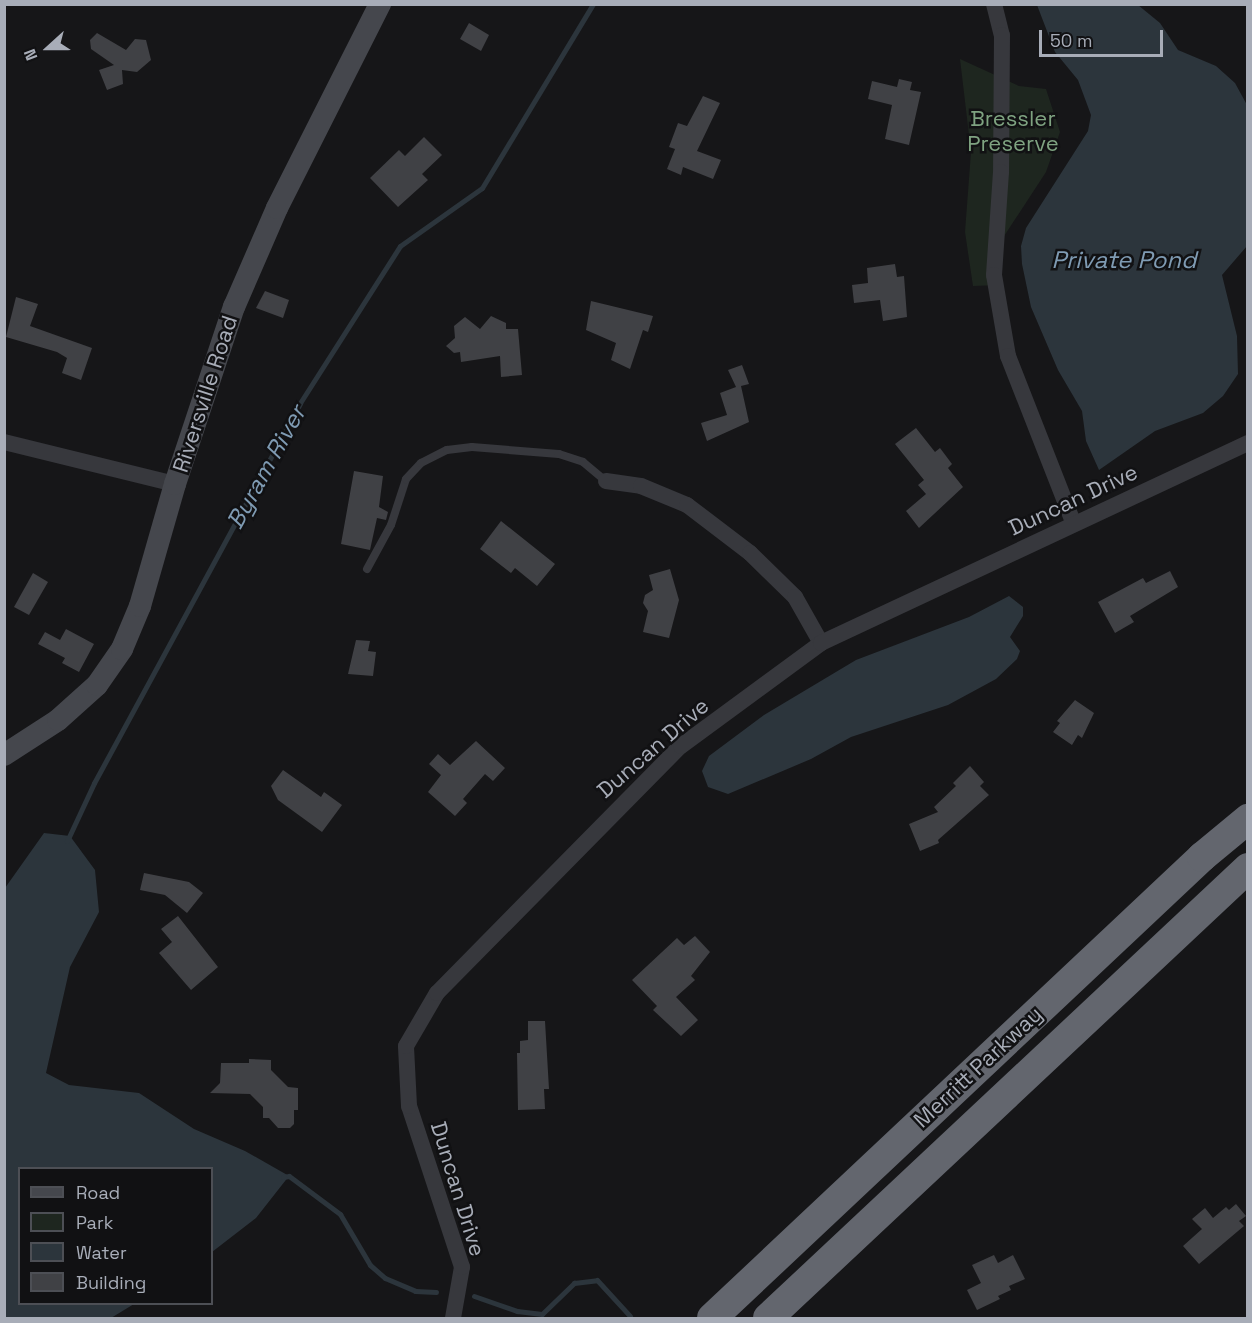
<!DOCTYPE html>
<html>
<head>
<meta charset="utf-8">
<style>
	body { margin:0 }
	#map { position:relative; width:1252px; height:1323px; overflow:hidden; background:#161618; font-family:"Space Grotesk",sans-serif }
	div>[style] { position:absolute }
	.green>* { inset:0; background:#1e261f }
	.water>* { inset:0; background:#2c353c }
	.stream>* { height:5px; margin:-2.5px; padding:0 2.5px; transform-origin:2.5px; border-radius:2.5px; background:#2c353c }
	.building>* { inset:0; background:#404145 }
	.lane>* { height:8px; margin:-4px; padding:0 4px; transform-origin:4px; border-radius:4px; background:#37383d }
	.street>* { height:16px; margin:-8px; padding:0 8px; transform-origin:8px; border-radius:8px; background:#37383d }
	.secondary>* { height:22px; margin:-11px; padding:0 11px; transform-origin:11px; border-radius:11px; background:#45474d }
	.highway>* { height:30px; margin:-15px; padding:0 15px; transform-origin:15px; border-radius:15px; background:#63666e }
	span { translate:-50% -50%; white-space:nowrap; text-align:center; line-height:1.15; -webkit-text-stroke:5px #111113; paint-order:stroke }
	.park-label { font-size:22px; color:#7fa381 }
	.street-label { font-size:22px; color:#a8adb8 }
	.water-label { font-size:24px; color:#7f9bb3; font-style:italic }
	.frame { position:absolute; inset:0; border:6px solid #a8adb8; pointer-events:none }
	.legend { position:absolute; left:18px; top:1167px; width:195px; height:138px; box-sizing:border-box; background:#111113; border:2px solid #4d4f55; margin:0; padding:8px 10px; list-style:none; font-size:18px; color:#a8adb8 }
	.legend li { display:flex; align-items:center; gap:12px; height:30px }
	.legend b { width:30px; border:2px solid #4d4f55 }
	.north { position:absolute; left:18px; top:18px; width:60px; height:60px; -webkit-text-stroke:4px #111113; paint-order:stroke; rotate:249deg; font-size:16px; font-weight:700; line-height:24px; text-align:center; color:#a8adb8 }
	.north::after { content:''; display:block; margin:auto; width:21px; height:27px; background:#a8adb8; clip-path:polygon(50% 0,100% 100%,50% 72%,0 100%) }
	.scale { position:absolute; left:1039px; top:30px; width:124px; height:27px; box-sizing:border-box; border:3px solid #a8adb8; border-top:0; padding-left:8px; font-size:18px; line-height:21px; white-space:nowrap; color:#a8adb8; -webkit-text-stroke:4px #111113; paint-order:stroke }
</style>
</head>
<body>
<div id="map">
	<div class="green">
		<div style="clip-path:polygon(960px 59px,1019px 86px,1046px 89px,1060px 132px,1046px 172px,997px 247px,1000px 285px,973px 286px,965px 232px,971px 152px)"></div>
	</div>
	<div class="water">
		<div style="clip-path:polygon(1037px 5px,1138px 5px,1160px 23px,1178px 50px,1216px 66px,1235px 83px,1247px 105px,1247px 246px,1222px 275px,1237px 336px,1238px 374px,1223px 396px,1203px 413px,1155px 431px,1099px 470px,1086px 441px,1082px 411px,1058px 370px,1031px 307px,1022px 264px,1021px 246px,1026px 228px,1088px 131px,1091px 115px,1078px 80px,1055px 52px)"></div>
		<div style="clip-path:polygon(1009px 596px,1023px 607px,1023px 616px,1010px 637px,1020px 651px,1017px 659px,996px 679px,948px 705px,851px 737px,811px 759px,728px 794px,708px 787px,702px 771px,709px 756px,764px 715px,856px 660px,969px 617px)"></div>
		<div style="clip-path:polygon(44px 833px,70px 836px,95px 870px,99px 912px,70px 967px,46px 1073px,69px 1085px,139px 1093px,194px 1129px,245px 1151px,289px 1176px,256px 1218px,212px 1252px,212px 1168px,20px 1168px,20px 1304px,134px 1304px,111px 1318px,5px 1318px,5px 888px)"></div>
	</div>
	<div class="stream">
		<div style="left:67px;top:841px;width:64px;rotate:-65deg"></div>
		<div style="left:94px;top:783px;width:432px;rotate:-61.5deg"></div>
		<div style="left:300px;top:403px;width:186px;rotate:-57.5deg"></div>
		<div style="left:400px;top:246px;width:100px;rotate:-35.3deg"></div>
		<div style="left:482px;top:188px;width:215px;rotate:-58.9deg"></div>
		<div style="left:283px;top:1177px;width:6px;rotate:-9deg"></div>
		<div style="left:289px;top:1176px;width:64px;rotate:36.7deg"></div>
		<div style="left:340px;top:1214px;width:59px;rotate:59.5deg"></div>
		<div style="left:370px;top:1265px;width:20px;rotate:41deg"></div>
		<div style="left:385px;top:1278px;width:33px;rotate:23deg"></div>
		<div style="left:415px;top:1291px;width:21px;rotate:3deg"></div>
		<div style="left:474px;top:1296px;width:46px;rotate:19.2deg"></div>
		<div style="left:517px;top:1311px;width:25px;rotate:7deg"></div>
		<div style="left:542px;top:1314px;width:45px;rotate:-44.1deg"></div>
		<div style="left:574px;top:1283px;width:23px;rotate:-7deg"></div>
		<div style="left:597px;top:1280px;width:49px;rotate:47.5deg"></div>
	</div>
	<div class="building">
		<div style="clip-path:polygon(469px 23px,489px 35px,481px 51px,460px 39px)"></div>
		<div style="clip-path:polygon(97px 33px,126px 50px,135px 39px,146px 40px,151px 60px,137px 72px,122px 70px,123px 84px,107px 90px,99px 70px,114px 65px,91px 49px,90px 40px)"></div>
		<div style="clip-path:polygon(899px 79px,912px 82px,910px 90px,921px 92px,909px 145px,885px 139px,892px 105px,868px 99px,872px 81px,897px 87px)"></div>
		<div style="clip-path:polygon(703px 96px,720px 103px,697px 151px,721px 160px,713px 179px,683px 167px,681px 175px,667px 169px,675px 149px,669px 147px,678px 123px,687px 126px)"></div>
		<div style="clip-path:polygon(424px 137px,442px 155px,422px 174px,428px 180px,398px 207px,370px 178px,399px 150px,405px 156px)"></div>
		<div style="clip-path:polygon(895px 264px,897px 277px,904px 276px,907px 317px,883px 321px,880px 300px,854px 303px,852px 285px,868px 283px,867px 268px)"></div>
		<div style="clip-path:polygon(265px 291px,289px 300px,283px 318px,256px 308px)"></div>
		<div style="clip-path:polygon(16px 297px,38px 304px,30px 326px,92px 348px,81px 380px,62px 373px,67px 358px,57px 352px,6px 337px)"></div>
		<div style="clip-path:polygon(591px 301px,653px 316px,648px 332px,643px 330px,630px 369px,611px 360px,616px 343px,586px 330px)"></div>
		<div style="clip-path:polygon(491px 316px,506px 323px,506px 329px,518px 329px,522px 375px,501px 377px,500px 356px,461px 362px,460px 352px,454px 353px,446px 346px,455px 338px,454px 326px,465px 317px,480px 329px)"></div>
		<div style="clip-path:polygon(742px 365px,749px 384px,741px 386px,749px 422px,707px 441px,701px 423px,727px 415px,720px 393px,736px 387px,728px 370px)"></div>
		<div style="clip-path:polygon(916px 428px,935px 452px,940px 448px,952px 464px,948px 468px,963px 487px,919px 528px,906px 511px,926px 494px,918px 485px,924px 480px,895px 444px)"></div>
		<div style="clip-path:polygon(354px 471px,383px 476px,379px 507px,388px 512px,386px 520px,377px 518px,370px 550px,341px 544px)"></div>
		<div style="clip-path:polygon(501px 521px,555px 564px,537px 586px,515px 568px,511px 573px,480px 549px)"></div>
		<div style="clip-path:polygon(670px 569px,679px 600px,669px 638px,643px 632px,648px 611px,643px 603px,645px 595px,653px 590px,649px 575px)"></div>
		<div style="clip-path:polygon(1170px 571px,1178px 587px,1130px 616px,1134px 622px,1115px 633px,1098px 602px,1143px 578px,1146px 583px)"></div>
		<div style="clip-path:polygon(33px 573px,48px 582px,29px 615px,14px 607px)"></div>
		<div style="clip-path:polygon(66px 629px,94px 644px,79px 672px,62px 663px,65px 658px,38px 644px,45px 632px,60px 640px)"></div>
		<div style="clip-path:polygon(356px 640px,370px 641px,368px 651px,376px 652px,373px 676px,348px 674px)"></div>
		<div style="clip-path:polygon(1075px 700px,1094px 713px,1082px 738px,1078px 735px,1072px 745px,1053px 732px,1060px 723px,1057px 721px)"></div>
		<div style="clip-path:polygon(476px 741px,505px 768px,493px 781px,485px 774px,463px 799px,467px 803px,455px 816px,428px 792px,441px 775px,429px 764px,438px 754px,450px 765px)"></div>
		<div style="clip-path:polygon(970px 766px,984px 782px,980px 786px,989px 795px,938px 840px,939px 843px,920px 851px,909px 824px,938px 812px,934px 807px,956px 786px,953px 783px)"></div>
		<div style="clip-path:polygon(283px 770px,321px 797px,324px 792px,342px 805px,322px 832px,278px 800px,271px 786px)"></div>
		<div style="clip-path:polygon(144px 873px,189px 882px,203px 893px,187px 913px,165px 895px,140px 890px)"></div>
		<div style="clip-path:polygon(178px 916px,218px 967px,191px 990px,159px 953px,172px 942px,161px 929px)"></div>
		<div style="clip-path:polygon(695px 936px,710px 952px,691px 976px,695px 980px,676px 997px,698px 1020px,681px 1036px,653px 1010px,657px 1006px,632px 980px,677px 938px,684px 945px)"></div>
		<div style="clip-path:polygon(528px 1021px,545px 1021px,549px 1089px,544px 1089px,545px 1109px,518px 1110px,517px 1053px,520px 1053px,520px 1041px,528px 1040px)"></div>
		<div style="clip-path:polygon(249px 1059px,271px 1060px,271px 1070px,288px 1087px,298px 1088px,298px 1110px,294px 1110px,294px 1124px,290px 1128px,278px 1128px,269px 1118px,263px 1118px,263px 1107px,250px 1094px,210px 1093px,220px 1083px,221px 1063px,249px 1063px)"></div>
		<div style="clip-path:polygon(1236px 1204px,1246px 1216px,1239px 1221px,1244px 1226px,1199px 1264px,1183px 1246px,1202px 1229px,1192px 1219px,1205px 1208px,1213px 1218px,1226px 1207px,1229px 1210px)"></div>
		<div style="clip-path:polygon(994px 1255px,998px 1263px,1013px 1255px,1025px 1279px,1009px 1286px,1011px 1290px,998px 1296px,1000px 1299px,977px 1310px,967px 1290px,981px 1283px,972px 1265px)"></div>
	</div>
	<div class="lane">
		<div style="left:367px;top:569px;width:50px;rotate:-61.4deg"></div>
		<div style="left:391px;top:525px;width:48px;rotate:-71.9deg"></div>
		<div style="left:406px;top:479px;width:22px;rotate:-47deg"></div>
		<div style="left:421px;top:463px;width:29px;rotate:-27deg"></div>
		<div style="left:447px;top:450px;width:25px;rotate:-7deg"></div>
		<div style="left:472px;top:447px;width:87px;rotate:4.6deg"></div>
		<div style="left:559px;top:454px;width:25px;rotate:18deg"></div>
		<div style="left:583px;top:462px;width:30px;rotate:40deg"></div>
	</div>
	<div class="street">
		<div style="left:994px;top:4px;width:32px;rotate:76deg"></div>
		<div style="left:1002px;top:35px;width:137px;rotate:90.4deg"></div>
		<div style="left:1001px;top:172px;width:103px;rotate:93.9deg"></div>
		<div style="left:994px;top:275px;width:82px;rotate:80.2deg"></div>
		<div style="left:1008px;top:356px;width:178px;rotate:68.6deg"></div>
		<div style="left:4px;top:442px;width:176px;rotate:13.8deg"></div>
		<div style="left:606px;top:481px;width:35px;rotate:8deg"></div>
		<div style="left:641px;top:486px;width:50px;rotate:22.4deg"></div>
		<div style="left:687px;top:505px;width:79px;rotate:37.3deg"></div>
		<div style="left:750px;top:553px;width:63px;rotate:44.4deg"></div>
		<div style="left:795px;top:597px;width:53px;rotate:60.5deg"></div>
		<div style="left:453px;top:1318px;width:52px;rotate:-80deg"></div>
		<div style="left:462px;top:1267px;width:169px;rotate:-108.2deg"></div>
		<div style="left:409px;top:1106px;width:60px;rotate:-92.9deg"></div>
		<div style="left:406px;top:1046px;width:61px;rotate:-59.7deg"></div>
		<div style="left:437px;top:993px;width:347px;rotate:-45.4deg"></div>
		<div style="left:681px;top:746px;width:174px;rotate:-36.3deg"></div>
		<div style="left:821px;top:643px;width:472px;rotate:-25.1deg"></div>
	</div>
	<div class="secondary">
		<div style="left:4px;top:755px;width:64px;rotate:-32.9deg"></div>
		<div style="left:58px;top:720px;width:52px;rotate:-41.9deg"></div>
		<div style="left:97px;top:685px;width:44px;rotate:-55.2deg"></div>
		<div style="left:122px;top:649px;width:47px;rotate:-67.3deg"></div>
		<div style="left:140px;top:606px;width:127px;rotate:-74deg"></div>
		<div style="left:175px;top:484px;width:187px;rotate:-71.6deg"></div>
		<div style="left:234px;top:307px;width:108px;rotate:-66.5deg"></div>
		<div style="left:277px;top:208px;width:229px;rotate:-63.2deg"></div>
	</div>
	<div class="highway">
		<div style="left:712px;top:1318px;width:673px;rotate:-43.25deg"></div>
		<div style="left:1202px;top:857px;width:60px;rotate:-39.6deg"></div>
		<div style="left:768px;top:1318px;width:658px;rotate:-43.15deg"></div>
	</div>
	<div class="park-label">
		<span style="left:1013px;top:131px">Bressler<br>Preserve</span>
	</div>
	<div class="street-label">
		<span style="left:205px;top:394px;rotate:-72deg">Riversville Road</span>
		<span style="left:1073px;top:500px;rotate:-25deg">Duncan Drive</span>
		<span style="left:653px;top:748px;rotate:-41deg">Duncan Drive</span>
		<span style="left:978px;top:1067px;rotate:-43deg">Merritt Parkway</span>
		<span style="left:458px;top:1189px;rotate:73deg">Duncan Drive</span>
	</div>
	<div class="water-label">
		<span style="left:1124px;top:260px">Private Pond</span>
		<span style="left:266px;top:467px;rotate:-61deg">Byram River</span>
	</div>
	<div class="frame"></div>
	<ul class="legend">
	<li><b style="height:8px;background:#45474d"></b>Road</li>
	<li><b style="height:16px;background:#1e261f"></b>Park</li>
	<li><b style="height:16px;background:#2c353c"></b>Water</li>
	<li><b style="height:16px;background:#404145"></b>Building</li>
	</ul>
	<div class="north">N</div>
	<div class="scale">50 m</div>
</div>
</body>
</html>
